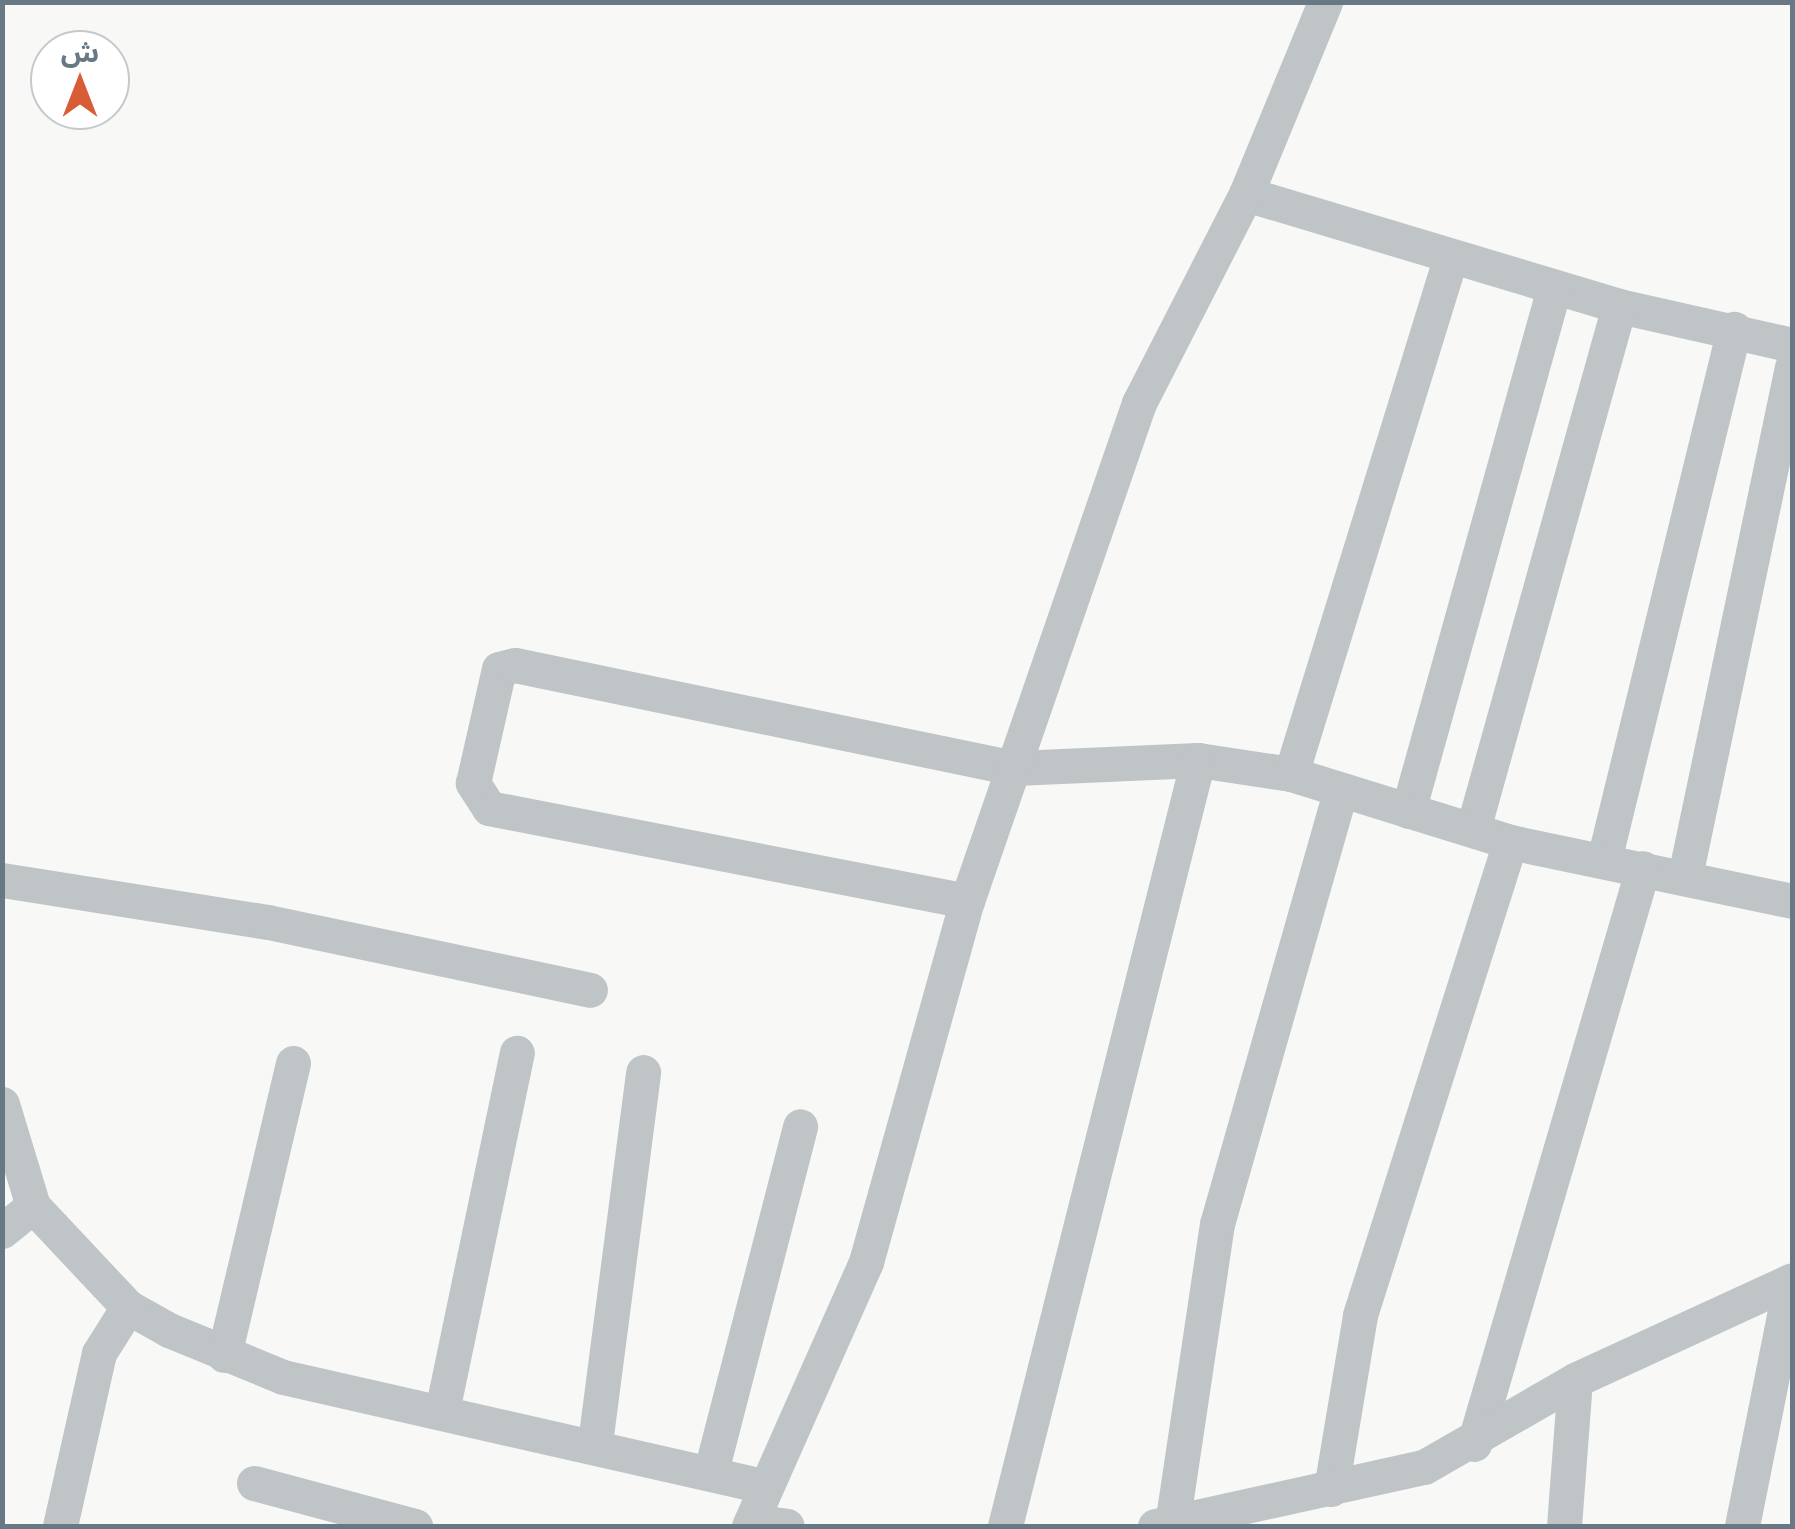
<!DOCTYPE html>
<html>
<head>
<meta charset="utf-8">
<style>
	body { margin:0 }
	#map { position:relative; width:1795px; height:1529px; overflow:hidden; background:#f8f8f6; font-family:"IBM Plex Sans","Noto Sans Arabic",sans-serif }
	div>[style] { position:absolute }
	.street>* { height:35px; margin:-17.5px; padding:0 17.5px; transform-origin:17.5px; border-radius:17.5px; background:#bfc4c7 }
	span { translate:-50% -50%; white-space:nowrap; text-align:center; line-height:1.15; -webkit-text-stroke:10px #fff; paint-order:stroke }
	.frame { position:absolute; inset:0; border:5px solid #697885; pointer-events:none }
	.north { position:absolute; left:30px; top:30px; width:100px; height:100px; box-sizing:border-box; background:#fff; border:2px solid #c3c9ce; border-radius:50%; rotate:0deg; font-size:28px; font-weight:700; line-height:40px; text-align:center; color:#697885 }
	.north::after { content:''; display:block; margin:auto; width:35px; height:45px; background:#d85c36; clip-path:polygon(50% 0,100% 100%,50% 72%,0 100%) }
</style>
</head>
<body>
<div id="map">
	<div class="street">
		<div style="left:1246px;top:194px;width:389px;rotate:16.7deg"></div>
		<div style="left:1619px;top:306px;width:177px;rotate:12.7deg"></div>
		<div style="left:1291px;top:774px;width:539px;rotate:-72.84deg"></div>
		<div style="left:1408px;top:811px;width:543px;rotate:-74.4deg"></div>
		<div style="left:1473px;top:829px;width:543px;rotate:-74.4deg"></div>
		<div style="left:1604px;top:860px;width:547px;rotate:-76.24deg"></div>
		<div style="left:1685px;top:876px;width:520px;rotate:-78.13deg"></div>
		<div style="left:2px;top:880px;width:269px;rotate:9deg"></div>
		<div style="left:268px;top:922px;width:329px;rotate:11.9deg"></div>
		<div style="left:967px;top:901px;width:487px;rotate:-169deg"></div>
		<div style="left:489px;top:808px;width:30px;rotate:-123deg"></div>
		<div style="left:473px;top:783px;width:117px;rotate:-77.2deg"></div>
		<div style="left:499px;top:669px;width:16px;rotate:-14deg"></div>
		<div style="left:515px;top:665px;width:510px;rotate:11.66deg"></div>
		<div style="left:1014px;top:768px;width:184px;rotate:-2.5deg"></div>
		<div style="left:1198px;top:760px;width:94px;rotate:8.6deg"></div>
		<div style="left:1291px;top:774px;width:229px;rotate:17.2deg"></div>
		<div style="left:1510px;top:842px;width:288px;rotate:11.8deg"></div>
		<div style="left:2px;top:1104px;width:107px;rotate:73.1deg"></div>
		<div style="left:33px;top:1206px;width:139px;rotate:46.8deg"></div>
		<div style="left:128px;top:1307px;width:47px;rotate:29.3deg"></div>
		<div style="left:169px;top:1330px;width:123px;rotate:22.4deg"></div>
		<div style="left:283px;top:1377px;width:490px;rotate:12.8deg"></div>
		<div style="left:2px;top:1231px;width:40px;rotate:-39deg"></div>
		<div style="left:224px;top:1355px;width:300px;rotate:-76.7deg"></div>
		<div style="left:442px;top:1411px;width:366px;rotate:-78.2deg"></div>
		<div style="left:595px;top:1443px;width:374px;rotate:-82.6deg"></div>
		<div style="left:1474px;top:1444px;width:600px;rotate:-73.65deg"></div>
		<div style="left:711px;top:1471px;width:356px;rotate:-75.5deg"></div>
		<div style="left:254px;top:1483px;width:167px;rotate:15deg"></div>
		<div style="left:1331px;top:1489px;width:176px;rotate:-80.5deg"></div>
		<div style="left:1360px;top:1315px;width:496px;rotate:-72.4deg"></div>
		<div style="left:1173px;top:1518px;width:297px;rotate:-81.5deg"></div>
		<div style="left:1217px;top:1224px;width:450px;rotate:-74.1deg"></div>
		<div style="left:752px;top:1521px;width:35px;rotate:8deg"></div>
		<div style="left:60px;top:1526px;width:177px;rotate:-77.3deg"></div>
		<div style="left:99px;top:1353px;width:54px;rotate:-57.8deg"></div>
		<div style="left:749px;top:1526px;width:289px;rotate:-66.1deg"></div>
		<div style="left:866px;top:1262px;width:375px;rotate:-74.4deg"></div>
		<div style="left:967px;top:901px;width:527px;rotate:-70.95deg"></div>
		<div style="left:1139px;top:403px;width:235px;rotate:-62.9deg"></div>
		<div style="left:1246px;top:194px;width:208px;rotate:-67.6deg"></div>
		<div style="left:1005px;top:1526px;width:790px;rotate:-75.86deg"></div>
		<div style="left:1155px;top:1526px;width:275px;rotate:-12.4deg"></div>
		<div style="left:1424px;top:1467px;width:174px;rotate:-29.9deg"></div>
		<div style="left:1575px;top:1380px;width:239px;rotate:-24.7deg"></div>
		<div style="left:1564px;top:1526px;width:146px;rotate:-85.7deg"></div>
		<div style="left:1742px;top:1526px;width:250px;rotate:-78.7deg"></div>
	</div>
	<div class="frame"></div>
	<div class="north">ش</div>
</div>
</body>
</html>
